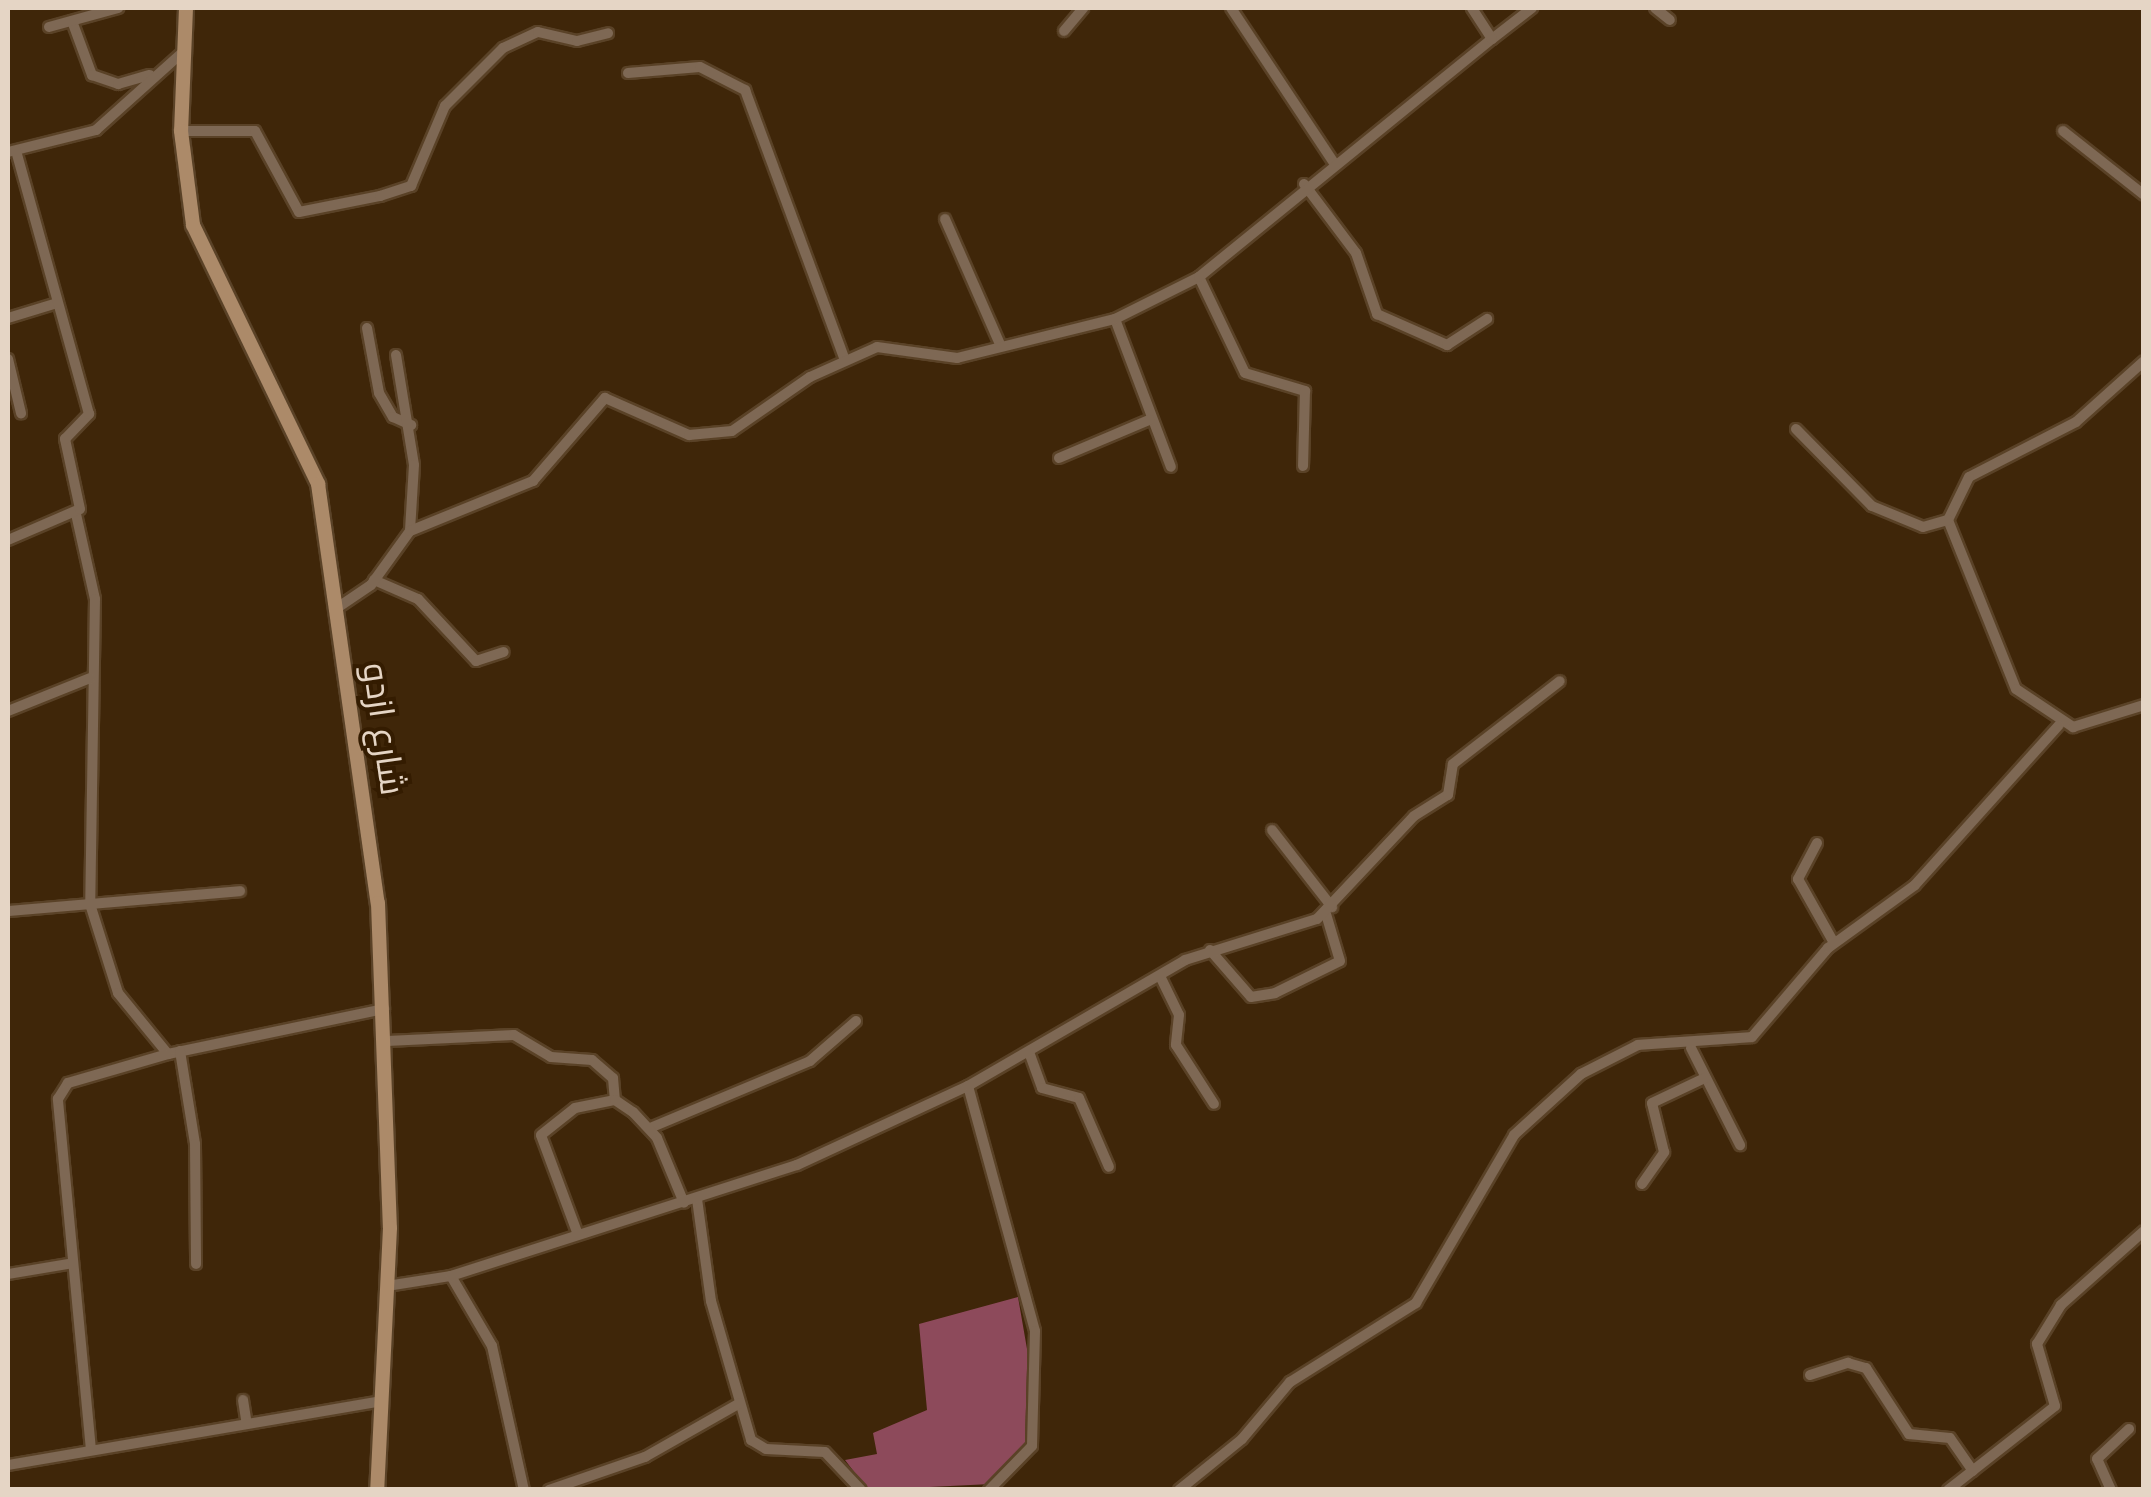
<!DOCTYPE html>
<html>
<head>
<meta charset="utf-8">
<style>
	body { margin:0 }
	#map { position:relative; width:2151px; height:1497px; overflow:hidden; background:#3f2609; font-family:Jost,Cairo,sans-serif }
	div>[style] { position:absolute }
	.forest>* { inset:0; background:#8d4a5b }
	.roads { filter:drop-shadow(2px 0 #5a4227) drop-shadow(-2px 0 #5a4227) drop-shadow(0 2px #5a4227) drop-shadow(0 -2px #5a4227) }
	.street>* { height:10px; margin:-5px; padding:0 5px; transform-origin:5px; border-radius:5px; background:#7e6854 }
	.secondary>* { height:14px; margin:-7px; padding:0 7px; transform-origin:7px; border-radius:7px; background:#ac8a69 }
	span { translate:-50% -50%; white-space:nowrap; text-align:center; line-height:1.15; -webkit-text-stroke:8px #341c01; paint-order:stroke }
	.street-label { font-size:35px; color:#e5d5c5 }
	.frame { position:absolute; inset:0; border:10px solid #e5d5c5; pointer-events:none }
</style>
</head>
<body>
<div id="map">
	<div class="forest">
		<div style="clip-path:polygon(1018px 1297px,1031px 1372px,1029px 1441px,1016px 1461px,991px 1484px,868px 1490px,845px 1460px,877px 1454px,873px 1433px,927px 1410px,919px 1324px)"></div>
	</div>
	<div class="roads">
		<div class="street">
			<div style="left:1231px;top:8px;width:186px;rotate:56.4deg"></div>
			<div style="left:1655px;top:8px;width:19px;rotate:39deg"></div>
			<div style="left:72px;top:21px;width:58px;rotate:69.7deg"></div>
			<div style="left:92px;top:75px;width:28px;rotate:19deg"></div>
			<div style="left:118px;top:84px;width:33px;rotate:-16deg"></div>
			<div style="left:49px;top:27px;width:72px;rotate:-15.4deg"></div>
			<div style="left:1064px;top:31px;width:30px;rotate:-50deg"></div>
			<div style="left:1492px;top:39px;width:51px;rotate:-37.8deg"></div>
			<div style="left:628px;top:73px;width:72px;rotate:-4.8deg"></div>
			<div style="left:700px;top:67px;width:51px;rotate:27.1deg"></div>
			<div style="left:745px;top:90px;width:288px;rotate:69.7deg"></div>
			<div style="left:181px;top:131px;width:74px"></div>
			<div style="left:255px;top:131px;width:92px;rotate:61.5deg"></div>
			<div style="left:299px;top:212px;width:83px;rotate:-11.2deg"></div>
			<div style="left:380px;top:196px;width:33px;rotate:-18deg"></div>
			<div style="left:411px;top:186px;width:87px;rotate:-67deg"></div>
			<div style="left:445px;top:106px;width:82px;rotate:-45deg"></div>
			<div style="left:503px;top:48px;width:38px;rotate:-25deg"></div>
			<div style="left:538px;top:32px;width:40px;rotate:13deg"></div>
			<div style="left:577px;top:41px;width:32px;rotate:-14deg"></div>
			<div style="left:2063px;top:131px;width:103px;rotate:38.3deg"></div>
			<div style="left:8px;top:152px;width:91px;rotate:-14deg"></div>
			<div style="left:96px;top:130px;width:117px;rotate:-41.9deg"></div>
			<div style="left:1304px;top:184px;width:86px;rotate:53deg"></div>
			<div style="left:1356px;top:253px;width:65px;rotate:71deg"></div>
			<div style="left:1377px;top:314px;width:77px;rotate:23.9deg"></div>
			<div style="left:1447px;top:345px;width:48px;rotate:-33deg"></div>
			<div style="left:945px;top:219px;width:137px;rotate:66.3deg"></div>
			<div style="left:1199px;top:277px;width:106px;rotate:64.4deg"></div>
			<div style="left:1245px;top:373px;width:63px;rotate:16.7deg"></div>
			<div style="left:1305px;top:391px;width:75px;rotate:91.5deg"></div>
			<div style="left:8px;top:318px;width:48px;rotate:-16.9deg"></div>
			<div style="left:1115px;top:319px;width:158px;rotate:69.3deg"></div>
			<div style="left:367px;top:328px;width:66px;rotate:79.5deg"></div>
			<div style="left:379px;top:393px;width:28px;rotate:60deg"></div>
			<div style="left:393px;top:417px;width:20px;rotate:24deg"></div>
			<div style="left:396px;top:355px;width:111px;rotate:80.7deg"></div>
			<div style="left:414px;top:465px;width:66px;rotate:93.5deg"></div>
			<div style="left:8px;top:359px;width:56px;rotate:76.5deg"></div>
			<div style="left:2144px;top:361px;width:91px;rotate:138.1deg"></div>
			<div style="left:2076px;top:422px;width:120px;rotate:152.8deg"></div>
			<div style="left:1969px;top:477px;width:48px;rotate:116deg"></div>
			<div style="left:1948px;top:520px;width:182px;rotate:68.1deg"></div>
			<div style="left:2016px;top:689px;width:69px;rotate:33.7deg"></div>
			<div style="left:2073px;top:727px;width:74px;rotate:-17.2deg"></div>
			<div style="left:1796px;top:429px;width:108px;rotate:45.4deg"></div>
			<div style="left:1872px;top:506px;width:55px;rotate:22.4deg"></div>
			<div style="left:1923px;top:527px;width:26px;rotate:-16deg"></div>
			<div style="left:1059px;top:458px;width:98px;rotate:-22.9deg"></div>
			<div style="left:76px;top:514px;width:87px;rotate:77.4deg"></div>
			<div style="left:95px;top:599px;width:305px;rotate:90.9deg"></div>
			<div style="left:90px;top:904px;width:93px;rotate:72.5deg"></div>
			<div style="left:118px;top:993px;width:79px;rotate:50.7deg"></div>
			<div style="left:168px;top:1054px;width:221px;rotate:-11.8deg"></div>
			<div style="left:8px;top:540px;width:78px;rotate:-23.3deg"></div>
			<div style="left:80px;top:509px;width:72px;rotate:-102.1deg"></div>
			<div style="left:65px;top:439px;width:35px;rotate:-46deg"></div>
			<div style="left:89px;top:414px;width:273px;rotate:-105.5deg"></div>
			<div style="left:374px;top:580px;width:48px;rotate:23.4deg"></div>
			<div style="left:418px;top:599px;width:85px;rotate:46.9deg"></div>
			<div style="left:476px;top:661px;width:29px;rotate:-18deg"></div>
			<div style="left:337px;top:608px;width:41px;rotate:-34.1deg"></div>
			<div style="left:371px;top:585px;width:67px;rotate:-54.2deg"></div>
			<div style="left:410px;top:531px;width:133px;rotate:-22.1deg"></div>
			<div style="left:533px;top:481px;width:110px;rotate:-49.1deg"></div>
			<div style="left:605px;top:398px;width:92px;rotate:23.8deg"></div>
			<div style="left:689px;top:435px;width:43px;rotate:-5.3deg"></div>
			<div style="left:732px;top:431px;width:95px;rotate:-34.7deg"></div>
			<div style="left:810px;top:377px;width:73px;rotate:-24.1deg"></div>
			<div style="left:877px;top:347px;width:81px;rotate:7.8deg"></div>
			<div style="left:957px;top:358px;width:163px;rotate:-13.9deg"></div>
			<div style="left:1115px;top:319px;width:94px;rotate:-26.6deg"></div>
			<div style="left:1199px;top:277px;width:377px;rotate:-39.1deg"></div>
			<div style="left:1492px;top:39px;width:37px;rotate:-123deg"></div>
			<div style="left:8px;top:711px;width:88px;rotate:-21.9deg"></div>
			<div style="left:1272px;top:830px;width:98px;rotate:52.1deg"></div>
			<div style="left:1817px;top:843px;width:41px;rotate:117.8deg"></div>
			<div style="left:1798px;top:879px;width:73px;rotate:60.6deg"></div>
			<div style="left:8px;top:911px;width:233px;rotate:-4.9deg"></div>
			<div style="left:1210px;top:950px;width:62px;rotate:48.9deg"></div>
			<div style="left:1251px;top:997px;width:24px;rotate:-9deg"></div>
			<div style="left:1275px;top:993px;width:72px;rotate:-26.2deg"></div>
			<div style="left:1340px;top:961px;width:49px;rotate:-106.6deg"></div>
			<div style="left:1160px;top:976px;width:43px;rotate:64deg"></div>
			<div style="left:1179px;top:1015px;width:30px;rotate:96deg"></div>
			<div style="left:1176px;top:1045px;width:70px;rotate:57.2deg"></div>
			<div style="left:387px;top:1041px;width:127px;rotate:-2.7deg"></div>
			<div style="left:514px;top:1035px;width:43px;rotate:30.7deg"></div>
			<div style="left:551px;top:1057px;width:41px;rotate:4.2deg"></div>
			<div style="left:592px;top:1060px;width:28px;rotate:41deg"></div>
			<div style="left:613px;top:1078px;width:22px;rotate:85deg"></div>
			<div style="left:1691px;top:1048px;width:109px;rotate:63.2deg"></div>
			<div style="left:180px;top:1051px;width:94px;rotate:80.8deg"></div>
			<div style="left:195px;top:1144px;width:120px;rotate:89.5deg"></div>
			<div style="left:1029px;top:1052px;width:38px;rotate:70deg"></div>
			<div style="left:1042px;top:1088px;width:38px;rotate:15deg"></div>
			<div style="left:1079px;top:1098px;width:75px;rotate:66.5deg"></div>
			<div style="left:968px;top:1086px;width:254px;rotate:74.7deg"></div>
			<div style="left:1035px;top:1331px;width:115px;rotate:91.5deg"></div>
			<div style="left:1032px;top:1446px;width:62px;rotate:134.3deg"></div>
			<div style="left:650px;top:1128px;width:173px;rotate:-22.7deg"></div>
			<div style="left:810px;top:1061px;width:61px;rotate:-41deg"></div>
			<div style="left:1642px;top:1184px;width:39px;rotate:-55deg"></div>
			<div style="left:1664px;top:1152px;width:50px;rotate:-103.8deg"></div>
			<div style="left:1652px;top:1103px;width:59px;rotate:-25.3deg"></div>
			<div style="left:697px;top:1199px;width:103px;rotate:82.2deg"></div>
			<div style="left:711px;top:1301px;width:145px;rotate:73.9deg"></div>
			<div style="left:751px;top:1440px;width:17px;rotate:31deg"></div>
			<div style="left:766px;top:1449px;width:59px;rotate:2.9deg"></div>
			<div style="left:825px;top:1452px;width:52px;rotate:46.5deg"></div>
			<div style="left:577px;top:1232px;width:103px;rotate:-110.4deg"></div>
			<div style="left:541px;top:1135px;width:43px;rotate:-38.5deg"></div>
			<div style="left:575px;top:1108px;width:41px;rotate:-11.3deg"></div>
			<div style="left:615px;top:1100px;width:22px;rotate:34deg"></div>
			<div style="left:633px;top:1112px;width:35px;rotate:47deg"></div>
			<div style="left:657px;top:1138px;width:70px;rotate:67.4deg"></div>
			<div style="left:8px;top:1274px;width:61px;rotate:-9.5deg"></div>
			<div style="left:451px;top:1276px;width:81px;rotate:59.6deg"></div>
			<div style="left:492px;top:1346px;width:148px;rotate:77.5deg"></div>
			<div style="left:387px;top:1286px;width:65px;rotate:-8.9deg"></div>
			<div style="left:451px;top:1276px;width:363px;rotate:-17.8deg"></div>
			<div style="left:797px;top:1165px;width:188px;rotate:-24.8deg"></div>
			<div style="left:968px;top:1086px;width:251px;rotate:-30.1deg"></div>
			<div style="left:1185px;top:960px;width:138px;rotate:-17.3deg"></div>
			<div style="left:1317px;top:919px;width:141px;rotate:-46.7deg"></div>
			<div style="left:1414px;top:816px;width:40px;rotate:-32deg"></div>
			<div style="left:1448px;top:795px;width:31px;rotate:-81deg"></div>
			<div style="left:1453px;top:764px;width:135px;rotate:-37.8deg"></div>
			<div style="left:1810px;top:1375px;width:40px;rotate:-18deg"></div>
			<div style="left:1848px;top:1363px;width:19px;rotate:16deg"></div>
			<div style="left:1866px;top:1368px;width:79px;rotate:56.9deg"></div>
			<div style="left:1909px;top:1434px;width:41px;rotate:5.6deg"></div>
			<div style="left:1950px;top:1438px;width:40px;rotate:55.1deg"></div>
			<div style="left:243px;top:1400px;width:24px;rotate:81deg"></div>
			<div style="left:91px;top:1450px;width:353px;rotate:-95.4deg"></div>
			<div style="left:58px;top:1099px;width:19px;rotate:-58deg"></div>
			<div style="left:68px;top:1083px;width:104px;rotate:-16.2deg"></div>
			<div style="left:8px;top:1465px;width:379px;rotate:-9.7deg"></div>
			<div style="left:549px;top:1490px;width:102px;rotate:-19deg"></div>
			<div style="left:645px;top:1457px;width:109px;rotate:-29.6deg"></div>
			<div style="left:1179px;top:1490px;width:81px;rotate:-39deg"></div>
			<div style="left:1242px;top:1439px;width:75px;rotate:-49.9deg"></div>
			<div style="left:1290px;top:1382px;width:149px;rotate:-32.1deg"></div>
			<div style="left:1416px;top:1303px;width:194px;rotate:-59.7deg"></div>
			<div style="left:1514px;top:1135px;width:91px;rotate:-42.3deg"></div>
			<div style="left:1581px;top:1074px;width:64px;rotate:-27deg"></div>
			<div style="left:1638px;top:1045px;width:114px;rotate:-4deg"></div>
			<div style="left:1752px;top:1037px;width:117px;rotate:-49.5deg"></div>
			<div style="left:1828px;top:948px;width:107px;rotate:-35.9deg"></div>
			<div style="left:1915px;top:885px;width:215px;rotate:-48deg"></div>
			<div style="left:1948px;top:1490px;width:136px;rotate:-38.1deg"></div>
			<div style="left:2055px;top:1406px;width:65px;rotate:-106.2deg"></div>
			<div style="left:2037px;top:1344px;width:46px;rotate:-58.4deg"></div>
			<div style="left:2061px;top:1305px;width:111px;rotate:-41.7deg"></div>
			<div style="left:2111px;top:1490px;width:34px;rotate:-114deg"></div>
			<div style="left:2097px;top:1459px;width:44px;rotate:-43.2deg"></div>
		</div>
		<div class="secondary">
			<div style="left:186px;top:8px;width:123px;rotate:92.3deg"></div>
			<div style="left:181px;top:131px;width:95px;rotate:82.7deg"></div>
			<div style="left:193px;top:225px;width:288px;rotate:64.2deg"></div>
			<div style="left:318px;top:484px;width:423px;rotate:81.9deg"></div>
			<div style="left:378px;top:903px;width:325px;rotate:87.9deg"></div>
			<div style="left:390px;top:1228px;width:262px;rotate:92.8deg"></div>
		</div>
	</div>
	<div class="street-label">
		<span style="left:384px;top:729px;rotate:82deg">شارع ازدو</span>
	</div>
	<div class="frame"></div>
</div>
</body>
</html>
